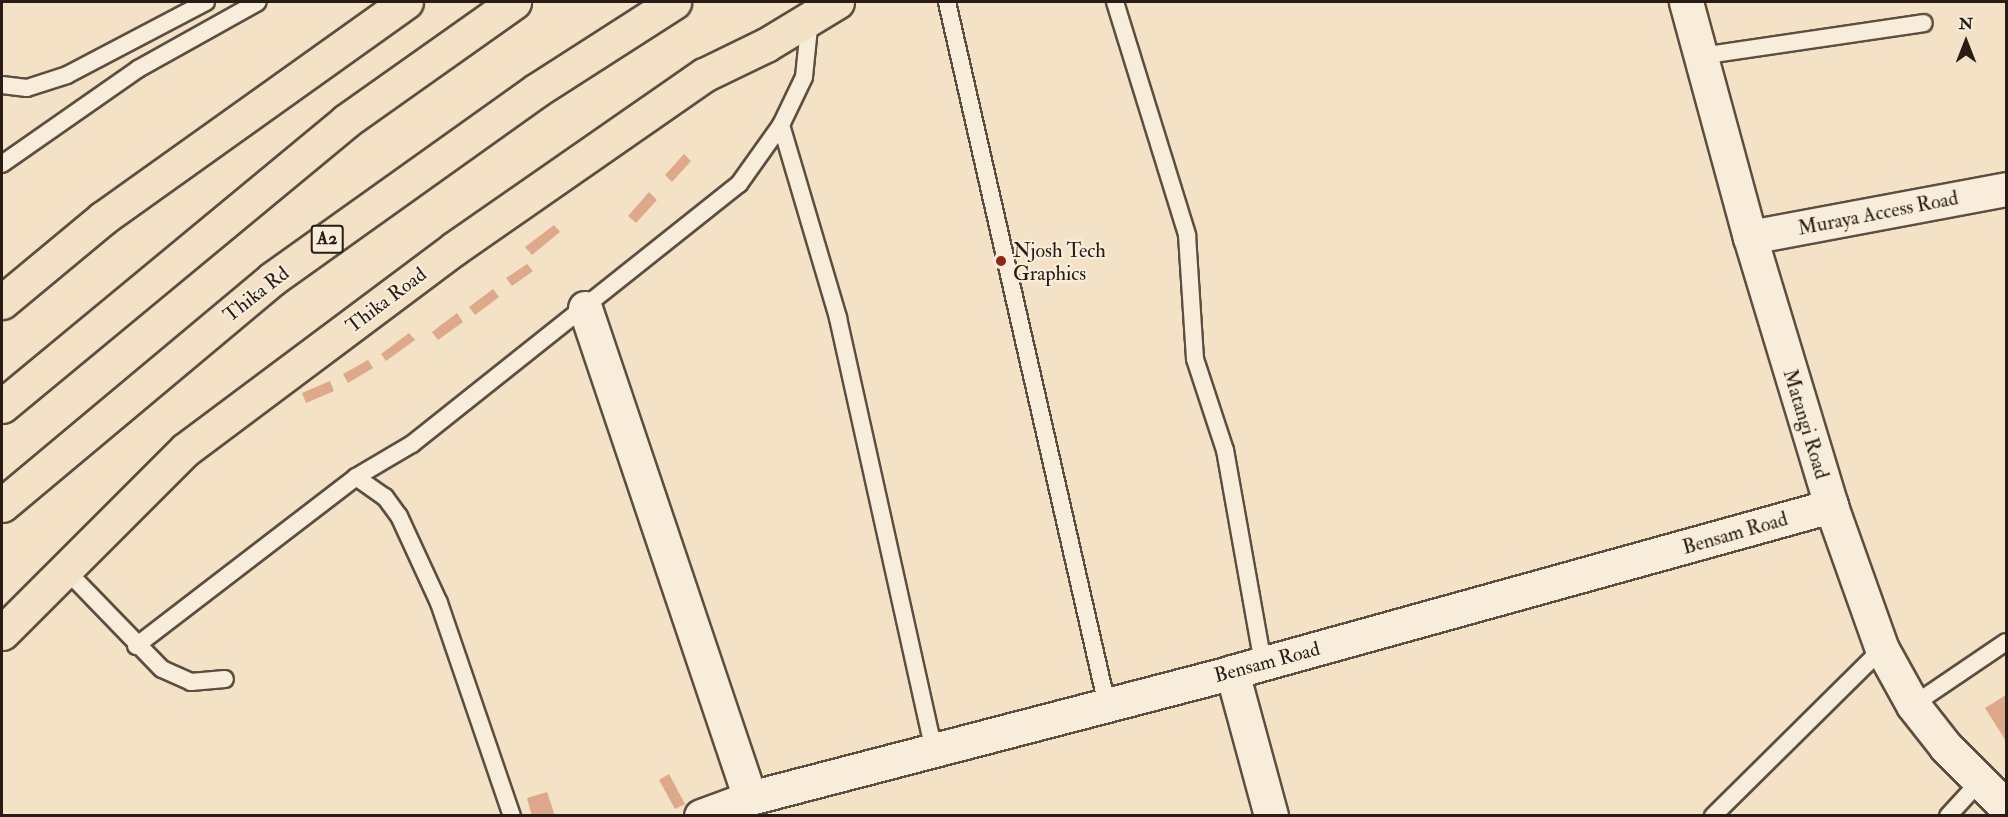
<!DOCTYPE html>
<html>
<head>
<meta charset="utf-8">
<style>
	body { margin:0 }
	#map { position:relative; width:2008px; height:817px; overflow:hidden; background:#f4e2c6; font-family:"IM FELL Double Pica",serif }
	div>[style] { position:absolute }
	.building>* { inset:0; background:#dea88a }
	.roads { filter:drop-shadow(2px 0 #5c4e41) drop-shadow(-2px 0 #5c4e41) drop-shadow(0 2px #5c4e41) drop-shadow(0 -2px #5c4e41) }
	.lane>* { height:16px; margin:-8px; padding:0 8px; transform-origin:8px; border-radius:8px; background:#f8ecda }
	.street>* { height:33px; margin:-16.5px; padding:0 16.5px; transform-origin:16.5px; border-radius:16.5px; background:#f8ecda }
	.primary>* { height:33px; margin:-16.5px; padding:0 16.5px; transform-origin:16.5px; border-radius:16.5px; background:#f4e2c6 }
	.highway>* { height:33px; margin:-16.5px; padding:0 16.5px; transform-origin:16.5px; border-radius:16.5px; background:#f4e2c6 }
	.dots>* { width:16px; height:16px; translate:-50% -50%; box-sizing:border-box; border:3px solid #f8ecda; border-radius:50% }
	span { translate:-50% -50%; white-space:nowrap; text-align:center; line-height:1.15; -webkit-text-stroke:4.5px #f8ecda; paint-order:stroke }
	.shield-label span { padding:2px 4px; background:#f8ecda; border:2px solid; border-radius:4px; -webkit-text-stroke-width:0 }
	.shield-label { font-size:18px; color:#291c15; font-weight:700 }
	.street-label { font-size:20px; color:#291c15 }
	.poi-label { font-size:20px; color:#291c15 }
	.left { translate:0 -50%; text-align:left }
	.frame { position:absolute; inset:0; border:3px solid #291c15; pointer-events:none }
	.north { position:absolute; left:1936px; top:12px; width:60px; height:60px; -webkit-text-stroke:4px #f8ecda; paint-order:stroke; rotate:0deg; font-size:16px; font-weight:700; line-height:24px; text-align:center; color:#291c15 }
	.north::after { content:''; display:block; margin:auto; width:21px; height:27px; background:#291c15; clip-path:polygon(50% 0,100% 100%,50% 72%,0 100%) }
</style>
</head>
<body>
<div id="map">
	<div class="building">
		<div style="clip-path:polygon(684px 154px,691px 161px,672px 182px,665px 175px)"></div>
		<div style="clip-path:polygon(649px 192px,657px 200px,636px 223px,628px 216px)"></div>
		<div style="clip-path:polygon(554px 225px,560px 232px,532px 255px,525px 247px)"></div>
		<div style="clip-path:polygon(527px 264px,533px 271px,512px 286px,506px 278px)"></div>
		<div style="clip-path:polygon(493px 289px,499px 297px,475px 315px,469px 307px)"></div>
		<div style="clip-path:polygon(457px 313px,463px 322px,438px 340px,432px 332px)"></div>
		<div style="clip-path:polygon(409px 333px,415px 340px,386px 361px,381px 354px)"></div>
		<div style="clip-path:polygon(368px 360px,373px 368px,348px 383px,343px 374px)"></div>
		<div style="clip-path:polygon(330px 381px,334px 391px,306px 403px,302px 393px)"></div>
		<div style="clip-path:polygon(2006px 695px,2006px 741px,1985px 708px)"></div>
		<div style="clip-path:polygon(669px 774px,685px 804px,675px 809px,659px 780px)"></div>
		<div style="clip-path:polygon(547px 792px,555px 816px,532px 816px,527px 798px)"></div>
	</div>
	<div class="roads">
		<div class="lane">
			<div style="left:947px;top:2px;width:721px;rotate:77.18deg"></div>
			<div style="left:1115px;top:2px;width:244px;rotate:72.8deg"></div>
			<div style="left:1187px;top:235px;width:124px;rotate:86.3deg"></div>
			<div style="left:1195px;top:359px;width:96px;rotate:71.8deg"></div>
			<div style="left:1225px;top:450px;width:217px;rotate:79.9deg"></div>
			<div style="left:1701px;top:56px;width:225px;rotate:-8.4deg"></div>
			<div style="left:2px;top:85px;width:25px;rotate:7deg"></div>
			<div style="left:27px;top:88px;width:42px;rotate:-18deg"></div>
			<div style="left:67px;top:75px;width:157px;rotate:-27.7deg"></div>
			<div style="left:781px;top:125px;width:201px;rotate:73.5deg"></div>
			<div style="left:838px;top:318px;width:443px;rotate:77.5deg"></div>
			<div style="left:2px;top:164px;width:166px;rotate:-34.9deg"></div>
			<div style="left:138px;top:69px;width:137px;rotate:-29.2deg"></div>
			<div style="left:356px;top:477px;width:35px;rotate:35deg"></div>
			<div style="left:385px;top:497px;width:24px;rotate:54deg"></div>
			<div style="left:399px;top:516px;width:96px;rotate:65.3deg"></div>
			<div style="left:439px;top:603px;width:225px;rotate:71.1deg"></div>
			<div style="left:65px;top:569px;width:139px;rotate:45.9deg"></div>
			<div style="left:162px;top:669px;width:32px;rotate:24deg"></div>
			<div style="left:191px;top:682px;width:34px;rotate:-5deg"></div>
			<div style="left:136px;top:646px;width:277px;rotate:-37.5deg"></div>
			<div style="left:356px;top:477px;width:65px;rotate:-30.5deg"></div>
			<div style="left:412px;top:444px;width:418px;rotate:-38.5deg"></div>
			<div style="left:739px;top:184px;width:72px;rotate:-54.6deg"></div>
			<div style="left:781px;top:125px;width:53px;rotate:-64.4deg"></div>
			<div style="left:804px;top:77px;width:59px;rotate:-84.2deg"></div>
			<div style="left:1913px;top:705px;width:112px;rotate:-34.1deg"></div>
			<div style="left:1713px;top:816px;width:238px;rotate:-44.7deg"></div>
			<div style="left:1948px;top:816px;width:47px;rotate:-47.6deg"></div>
		</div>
		<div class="street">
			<div style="left:1686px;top:2px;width:244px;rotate:74.8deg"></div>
			<div style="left:1750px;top:237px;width:281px;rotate:73.2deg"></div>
			<div style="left:1831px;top:506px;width:152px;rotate:70.4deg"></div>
			<div style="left:1882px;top:649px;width:64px;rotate:61deg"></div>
			<div style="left:1913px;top:705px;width:53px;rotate:51.8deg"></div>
			<div style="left:1946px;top:747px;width:85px;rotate:45deg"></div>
			<div style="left:1750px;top:237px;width:260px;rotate:-10.6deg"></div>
			<div style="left:585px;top:308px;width:517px;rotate:71.39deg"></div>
			<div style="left:1232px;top:672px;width:149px;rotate:74.8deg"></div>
			<div style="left:701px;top:816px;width:52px;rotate:-20.2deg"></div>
			<div style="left:750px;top:798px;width:498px;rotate:-14.6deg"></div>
			<div style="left:1232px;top:672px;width:622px;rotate:-15.49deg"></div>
		</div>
		<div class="primary">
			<div style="left:2px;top:302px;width:131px;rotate:-39.7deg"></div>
			<div style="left:103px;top:218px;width:372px;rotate:-35.5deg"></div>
			<div style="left:2px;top:633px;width:259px;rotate:-45deg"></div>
			<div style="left:185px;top:450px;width:337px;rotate:-36.8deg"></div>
			<div style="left:455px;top:248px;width:303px;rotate:-34.8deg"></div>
			<div style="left:704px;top:75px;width:69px;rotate:-25.8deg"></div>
			<div style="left:766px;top:45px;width:83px;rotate:-31.2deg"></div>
		</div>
		<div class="highway">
			<div style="left:2px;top:406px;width:447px;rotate:-39.6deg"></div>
			<div style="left:346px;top:121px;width:206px;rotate:-35.3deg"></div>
			<div style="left:2px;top:505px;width:352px;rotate:-39.9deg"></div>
			<div style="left:272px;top:279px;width:325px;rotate:-35.5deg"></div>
			<div style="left:537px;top:90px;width:163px;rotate:-32.7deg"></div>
		</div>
	</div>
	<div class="dots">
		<div style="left:1001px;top:261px;background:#8f2418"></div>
	</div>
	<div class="shield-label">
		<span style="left:327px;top:239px">A2</span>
	</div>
	<div class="street-label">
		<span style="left:1878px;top:213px;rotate:-11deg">Muraya Access Road</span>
		<span style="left:256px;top:294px;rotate:-38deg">Thika Rd</span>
		<span style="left:386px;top:300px;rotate:-37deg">Thika Road</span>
		<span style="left:1806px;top:424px;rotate:73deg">Matangi Road</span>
		<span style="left:1735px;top:533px;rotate:-16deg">Bensam Road</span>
		<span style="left:1267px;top:662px;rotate:-15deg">Bensam Road</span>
	</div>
	<div class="poi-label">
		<span class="left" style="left:1013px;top:262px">Njosh Tech<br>Graphics</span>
	</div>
	<div class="frame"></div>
	<div class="north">N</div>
</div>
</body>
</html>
